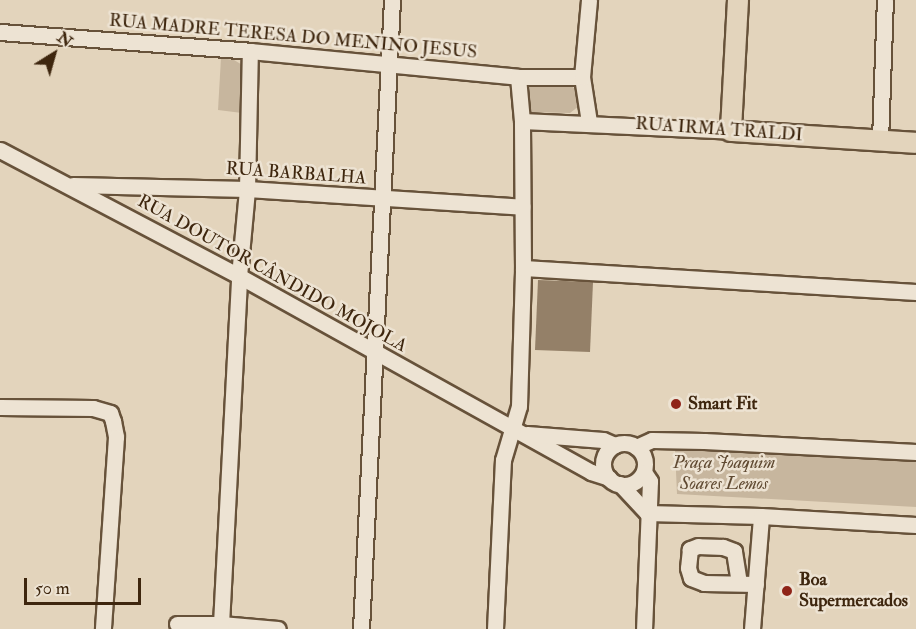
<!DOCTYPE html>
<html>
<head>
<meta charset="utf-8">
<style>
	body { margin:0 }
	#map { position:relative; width:916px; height:629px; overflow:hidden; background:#e3d4bc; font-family:"IM FELL Double Pica",serif }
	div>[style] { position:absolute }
	.green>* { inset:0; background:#c7b69e }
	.building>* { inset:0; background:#948068 }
	.roads { filter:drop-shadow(2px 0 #67523a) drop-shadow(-2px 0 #67523a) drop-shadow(0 2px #67523a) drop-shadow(0 -2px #67523a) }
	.minor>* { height:15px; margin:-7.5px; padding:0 7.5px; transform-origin:7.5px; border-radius:7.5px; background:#ede3d3 }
	.minor>.ring { margin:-7.5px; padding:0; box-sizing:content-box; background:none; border:15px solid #ede3d3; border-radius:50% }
	.major>* { height:20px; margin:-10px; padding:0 10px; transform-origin:10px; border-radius:10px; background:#e3d4bc }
	.dots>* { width:16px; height:16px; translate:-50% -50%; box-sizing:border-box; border:3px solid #ede3d3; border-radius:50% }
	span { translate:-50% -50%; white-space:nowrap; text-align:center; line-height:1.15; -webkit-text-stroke:5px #ede3d3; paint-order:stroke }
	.street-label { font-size:18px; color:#3e260e }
	.poi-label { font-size:18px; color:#3e260e; font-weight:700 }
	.left { translate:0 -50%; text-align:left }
	.park-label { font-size:18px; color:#604a32; font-style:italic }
	.north { position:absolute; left:24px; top:24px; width:60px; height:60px; -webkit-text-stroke:4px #ede3d3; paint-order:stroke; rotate:37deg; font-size:16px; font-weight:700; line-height:24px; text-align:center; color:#3e260e }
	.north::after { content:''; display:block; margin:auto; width:21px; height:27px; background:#3e260e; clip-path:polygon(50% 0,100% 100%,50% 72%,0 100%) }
	.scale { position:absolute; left:24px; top:578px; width:117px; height:27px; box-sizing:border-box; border:3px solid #3e260e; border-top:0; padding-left:8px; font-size:18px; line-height:21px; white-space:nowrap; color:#3e260e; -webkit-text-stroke:4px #ede3d3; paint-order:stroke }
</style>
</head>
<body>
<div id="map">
	<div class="green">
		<div style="clip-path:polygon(221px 58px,234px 60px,244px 66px,242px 113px,218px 110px)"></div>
		<div style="clip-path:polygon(528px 82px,569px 83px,579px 94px,579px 106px,570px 113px,529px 112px,522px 102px,522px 91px)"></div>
		<div style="clip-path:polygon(675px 449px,916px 462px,916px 507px,677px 494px)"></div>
	</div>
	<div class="building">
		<div style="clip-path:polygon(538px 280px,593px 282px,590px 352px,535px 350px)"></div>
	</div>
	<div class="roads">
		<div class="minor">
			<div style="left:0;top:32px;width:251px;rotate:4.3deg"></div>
			<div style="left:250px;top:51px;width:269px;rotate:5.5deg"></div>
			<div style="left:518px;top:77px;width:64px"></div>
			<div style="left:522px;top:121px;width:209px;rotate:2.7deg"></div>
			<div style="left:589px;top:122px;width:46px;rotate:-98.8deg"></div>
			<div style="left:582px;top:77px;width:77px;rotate:-84.8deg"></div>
			<div style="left:880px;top:141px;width:141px;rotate:-88deg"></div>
			<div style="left:0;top:150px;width:270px;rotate:27.8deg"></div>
			<div style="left:239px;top:276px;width:403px;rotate:29.1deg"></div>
			<div style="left:591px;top:472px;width:19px;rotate:18deg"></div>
			<div style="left:73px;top:185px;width:174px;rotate:1.3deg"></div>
			<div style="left:247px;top:189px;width:276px;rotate:3.7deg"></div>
			<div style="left:523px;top:268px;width:394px;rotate:3.5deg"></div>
			<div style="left:0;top:407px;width:93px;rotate:0.6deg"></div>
			<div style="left:93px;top:408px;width:18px;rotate:16deg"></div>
			<div style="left:110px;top:413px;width:9px;rotate:69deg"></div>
			<div style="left:113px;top:421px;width:16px;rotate:79deg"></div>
			<div style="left:116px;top:437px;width:192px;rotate:93.9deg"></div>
			<div style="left:527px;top:434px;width:76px;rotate:4.5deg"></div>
			<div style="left:603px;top:440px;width:13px;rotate:23deg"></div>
			<div class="ring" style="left:603px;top:443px;width:27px;height:27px"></div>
			<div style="left:636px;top:447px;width:17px;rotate:-24deg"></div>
			<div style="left:652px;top:440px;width:52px;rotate:1.1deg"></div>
			<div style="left:704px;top:441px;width:212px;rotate:3deg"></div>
			<div style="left:644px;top:472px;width:11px;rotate:56deg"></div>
			<div style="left:650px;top:481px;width:148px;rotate:92.3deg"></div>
			<div style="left:620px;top:484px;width:40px;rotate:47deg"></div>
			<div style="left:647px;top:513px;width:114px;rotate:1.5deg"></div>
			<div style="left:761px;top:516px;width:155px;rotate:3.3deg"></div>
			<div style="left:739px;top:583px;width:32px;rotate:-99deg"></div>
			<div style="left:734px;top:551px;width:12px;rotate:-160deg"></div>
			<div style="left:723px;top:547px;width:25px;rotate:-178deg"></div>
			<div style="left:698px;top:546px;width:9px;rotate:159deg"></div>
			<div style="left:690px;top:549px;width:19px;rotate:96deg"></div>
			<div style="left:688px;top:568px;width:10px;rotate:73deg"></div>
			<div style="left:691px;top:578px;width:14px;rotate:21deg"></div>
			<div style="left:704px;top:583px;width:52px;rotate:1.1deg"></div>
			<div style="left:177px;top:624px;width:44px"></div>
			<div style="left:221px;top:624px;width:57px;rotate:5deg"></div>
			<div style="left:221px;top:624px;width:348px;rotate:-87deg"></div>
			<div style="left:239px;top:276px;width:87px;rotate:-84.7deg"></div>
			<div style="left:247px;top:189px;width:138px;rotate:-88.8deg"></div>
			<div style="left:361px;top:629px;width:630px;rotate:-87.18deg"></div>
			<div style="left:495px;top:629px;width:169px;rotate:-87.3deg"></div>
			<div style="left:503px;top:460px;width:56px;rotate:-73.5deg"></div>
			<div style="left:519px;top:406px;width:138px;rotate:-88.3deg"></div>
			<div style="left:523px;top:268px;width:147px;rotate:-90.4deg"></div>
			<div style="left:522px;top:121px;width:44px;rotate:-95.2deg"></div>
			<div style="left:752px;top:629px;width:113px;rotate:-85.4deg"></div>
		</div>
		<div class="major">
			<div style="left:738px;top:0;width:131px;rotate:93.1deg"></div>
			<div style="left:731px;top:131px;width:185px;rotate:3.7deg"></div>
		</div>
	</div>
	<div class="dots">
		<div style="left:676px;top:404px;background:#8f2418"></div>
		<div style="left:787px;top:591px;background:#8f2418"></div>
	</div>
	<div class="street-label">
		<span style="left:293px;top:37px;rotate:5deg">RUA MADRE TERESA DO MENINO JESUS</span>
		<span style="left:719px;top:130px;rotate:4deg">RUA IRMA TRALDI</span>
		<span style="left:296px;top:174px;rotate:4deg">RUA BARBALHA</span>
		<span style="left:272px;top:274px;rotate:29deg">RUA DOUTOR CÂNDIDO MOJOLA</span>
	</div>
	<div class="poi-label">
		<span class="left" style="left:688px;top:404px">Smart Fit</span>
		<span class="left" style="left:799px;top:591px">Boa<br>Supermercados</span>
	</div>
	<div class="park-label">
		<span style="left:724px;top:474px">Praça Joaquim<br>Soares Lemos</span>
	</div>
	<div class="north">N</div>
	<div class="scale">50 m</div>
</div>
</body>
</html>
